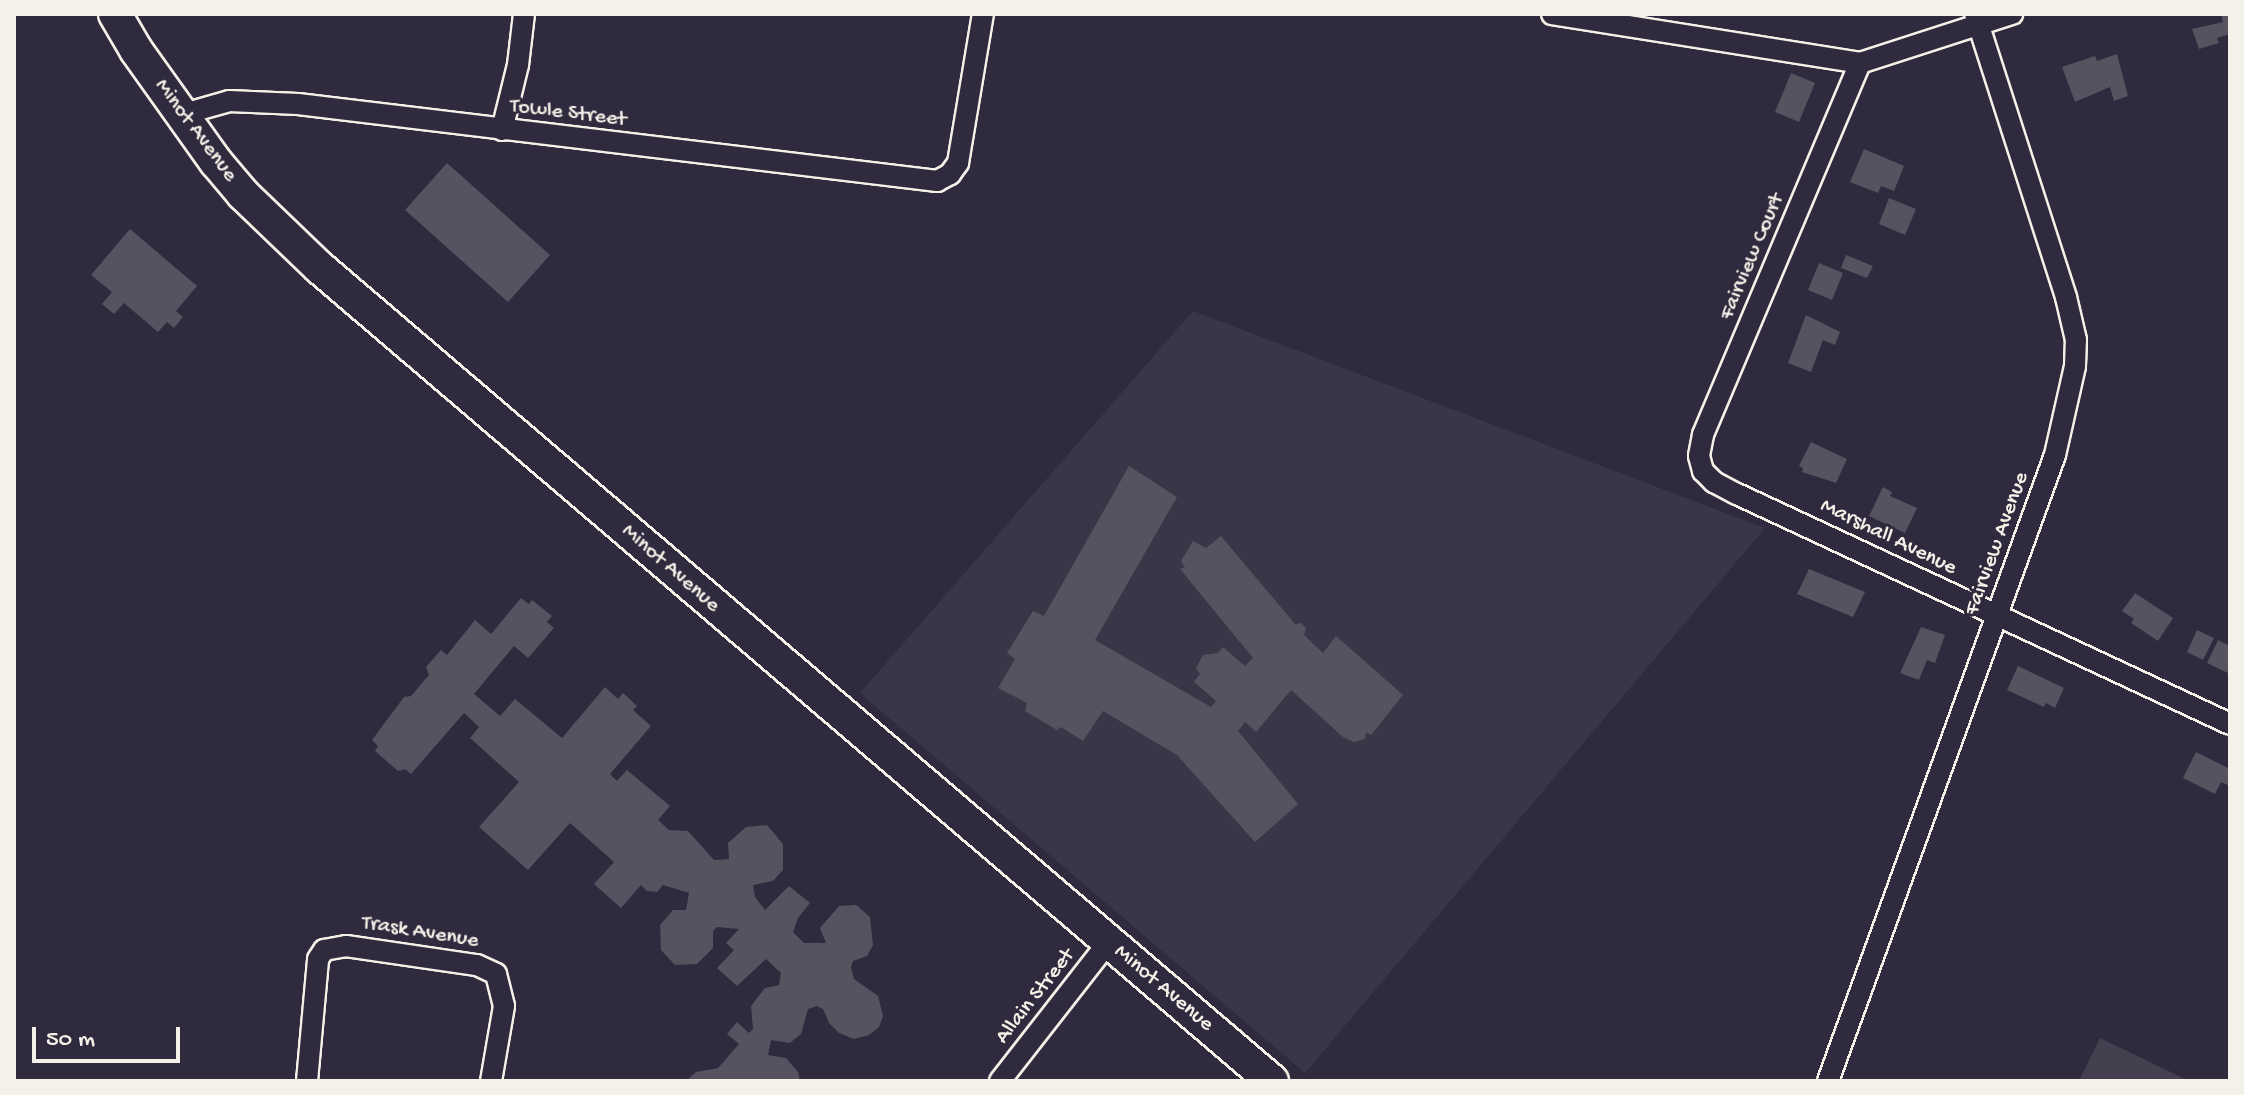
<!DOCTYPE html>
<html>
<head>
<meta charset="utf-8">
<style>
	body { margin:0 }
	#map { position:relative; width:2244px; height:1095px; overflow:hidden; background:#2f2a3d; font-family:"Gochi Hand",sans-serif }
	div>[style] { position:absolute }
	.built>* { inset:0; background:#3b3647 }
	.green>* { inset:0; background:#454050 }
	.building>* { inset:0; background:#56525f }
	.roads { filter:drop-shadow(2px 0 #f4f1e8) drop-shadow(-2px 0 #f4f1e8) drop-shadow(0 2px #f4f1e8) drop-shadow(0 -2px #f4f1e8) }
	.minor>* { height:20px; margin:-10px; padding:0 10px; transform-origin:10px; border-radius:10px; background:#2f2a3d }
	.primary>* { height:32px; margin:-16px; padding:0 16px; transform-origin:16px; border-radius:16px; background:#2f2a3d }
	span { translate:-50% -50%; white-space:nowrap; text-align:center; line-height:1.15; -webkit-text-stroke:6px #2f2a3d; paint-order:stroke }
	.street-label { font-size:22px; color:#f4f1e8 }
	.frame { position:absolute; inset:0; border:16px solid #f4f1e8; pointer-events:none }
	.scale { position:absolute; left:32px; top:1027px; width:148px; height:36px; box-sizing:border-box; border:4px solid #f4f1e8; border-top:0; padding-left:10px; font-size:24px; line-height:28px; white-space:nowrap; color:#f4f1e8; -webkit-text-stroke:6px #2f2a3d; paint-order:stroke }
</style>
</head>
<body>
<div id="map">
	<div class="built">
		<div style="clip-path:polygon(1193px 311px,1765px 528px,1305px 1073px,860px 693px)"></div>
	</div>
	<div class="green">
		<div style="clip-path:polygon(2100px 1038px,2189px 1081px,2079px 1081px)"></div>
	</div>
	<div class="building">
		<div style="clip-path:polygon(2221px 14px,2230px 14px,2230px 34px,2217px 38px,2219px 43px,2199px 49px,2192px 29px,2223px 22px)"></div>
		<div style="clip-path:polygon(2117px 54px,2128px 96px,2114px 101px,2110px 87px,2075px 102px,2062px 67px,2095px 56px,2097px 61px)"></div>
		<div style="clip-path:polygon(1791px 73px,1815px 83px,1799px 122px,1775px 112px)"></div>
		<div style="clip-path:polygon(1864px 149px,1904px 166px,1894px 191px,1881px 186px,1878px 193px,1850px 182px)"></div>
		<div style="clip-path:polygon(447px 163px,550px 255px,508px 302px,405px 210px)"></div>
		<div style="clip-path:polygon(1889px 198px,1916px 209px,1905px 235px,1879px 224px)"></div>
		<div style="clip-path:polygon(130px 229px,197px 286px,176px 311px,183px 317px,174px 328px,167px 322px,158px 332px,124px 303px,114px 314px,102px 304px,112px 292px,91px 275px)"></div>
		<div style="clip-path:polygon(1846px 255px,1873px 266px,1867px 278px,1841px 268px)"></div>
		<div style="clip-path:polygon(1819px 263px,1843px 273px,1832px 300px,1808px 290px)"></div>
		<div style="clip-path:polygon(1806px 315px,1840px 332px,1835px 345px,1823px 340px,1811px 372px,1788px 363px)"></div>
		<div style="clip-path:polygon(1811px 442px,1847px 459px,1836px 483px,1802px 472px,1803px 468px,1799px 466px)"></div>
		<div style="clip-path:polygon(1129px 466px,1177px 497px,1095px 640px,1211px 707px,1216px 701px,1194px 682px,1200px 674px,1196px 668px,1203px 655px,1218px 653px,1223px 647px,1245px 666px,1253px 658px,1180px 569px,1185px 567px,1181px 561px,1193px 541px,1206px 548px,1221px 536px,1295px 624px,1301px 623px,1306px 628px,1304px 635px,1323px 653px,1336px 636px,1403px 695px,1371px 735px,1366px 732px,1365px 739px,1354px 742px,1343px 737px,1291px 690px,1256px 732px,1245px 722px,1238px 731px,1298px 804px,1255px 842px,1177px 755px,1103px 711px,1083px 741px,1061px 727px,1057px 730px,1025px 711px,1027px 703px,998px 688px,1015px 659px,1007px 653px,1033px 611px,1044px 616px)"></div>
		<div style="clip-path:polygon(1883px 487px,1892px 492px,1890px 496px,1917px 508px,1905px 533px,1869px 516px)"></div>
		<div style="clip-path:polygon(1809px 569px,1865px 592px,1853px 617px,1797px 594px)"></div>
		<div style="clip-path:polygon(2135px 593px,2173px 618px,2158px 641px,2131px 623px,2134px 619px,2122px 611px)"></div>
		<div style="clip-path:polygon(521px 598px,529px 604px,532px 600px,552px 616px,547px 622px,554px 628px,528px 658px,514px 646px,474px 694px,500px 716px,515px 699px,562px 738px,605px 687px,618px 699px,623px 693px,637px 706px,633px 710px,651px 726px,610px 774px,617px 781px,627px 770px,670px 806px,658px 820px,669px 830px,688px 831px,714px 860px,729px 859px,728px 843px,746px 827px,767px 825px,783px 844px,783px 870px,773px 881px,753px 885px,755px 897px,765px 910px,789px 886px,810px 903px,798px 918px,793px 932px,804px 943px,826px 943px,820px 928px,839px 906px,856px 905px,870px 917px,873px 945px,867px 956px,853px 961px,851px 967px,854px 979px,878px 996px,883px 1016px,879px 1027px,869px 1035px,854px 1039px,839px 1033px,829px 1023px,823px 1009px,817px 1006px,808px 1009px,801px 1034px,790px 1043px,771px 1040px,768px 1055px,786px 1058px,798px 1072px,800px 1081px,686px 1081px,696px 1072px,718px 1068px,739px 1044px,727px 1034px,737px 1022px,749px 1033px,753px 1029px,751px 1006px,765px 988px,779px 985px,781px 973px,766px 959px,737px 986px,717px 968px,734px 950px,726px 943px,739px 929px,717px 927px,713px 931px,713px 948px,697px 964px,675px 965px,661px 950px,660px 925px,673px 910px,686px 910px,689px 893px,663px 885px,657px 892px,647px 891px,641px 885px,621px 908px,594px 884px,614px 862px,570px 823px,528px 870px,479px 827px,519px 782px,470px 738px,479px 727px,464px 713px,411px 774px,405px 769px,398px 771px,375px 751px,378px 746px,372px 740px,404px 697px,411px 696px,429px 675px,426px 667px,441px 650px,447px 655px,475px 620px,491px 634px)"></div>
		<div style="clip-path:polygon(1921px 627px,1945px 635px,1935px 663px,1927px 660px,1919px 680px,1900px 673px)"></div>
		<div style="clip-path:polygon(2197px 630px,2214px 638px,2203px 660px,2187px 652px)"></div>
		<div style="clip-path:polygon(2218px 640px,2230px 646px,2230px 674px,2207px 663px)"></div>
		<div style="clip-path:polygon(2018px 666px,2064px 688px,2055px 708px,2046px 703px,2044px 707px,2007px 690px)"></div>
		<div style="clip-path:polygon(2196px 752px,2230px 769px,2230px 786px,2221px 782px,2215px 794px,2183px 778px)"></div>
	</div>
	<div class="roads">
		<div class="minor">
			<div style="left:1552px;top:14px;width:312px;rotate:9deg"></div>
			<div style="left:1860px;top:63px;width:160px;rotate:-17.9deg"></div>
			<div style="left:1860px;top:63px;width:404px;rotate:112.9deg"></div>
			<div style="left:1703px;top:435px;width:21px;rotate:101deg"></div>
			<div style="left:1699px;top:456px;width:16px;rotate:75deg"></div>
			<div style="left:1703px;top:471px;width:16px;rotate:45deg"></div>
			<div style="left:1714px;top:482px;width:26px;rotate:28deg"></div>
			<div style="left:1737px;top:494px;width:544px;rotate:25.01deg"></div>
			<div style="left:180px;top:115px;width:51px;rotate:-15.9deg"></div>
			<div style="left:229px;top:101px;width:69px;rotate:2.5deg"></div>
			<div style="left:298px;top:104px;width:644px;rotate:6.87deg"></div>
			<div style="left:937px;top:181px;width:15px;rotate:-28deg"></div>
			<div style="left:950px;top:174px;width:14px;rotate:-54deg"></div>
			<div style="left:958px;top:163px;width:151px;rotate:-80.5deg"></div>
			<div style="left:502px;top:130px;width:67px;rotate:-76.2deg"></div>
			<div style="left:518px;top:65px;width:51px;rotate:-83.3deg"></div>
			<div style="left:307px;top:1081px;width:122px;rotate:-84.8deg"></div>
			<div style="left:318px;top:959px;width:11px;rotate:-56deg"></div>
			<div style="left:324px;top:950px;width:22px;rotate:-10deg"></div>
			<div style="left:346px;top:946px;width:132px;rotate:8.3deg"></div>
			<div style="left:477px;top:965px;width:21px;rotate:25deg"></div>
			<div style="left:496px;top:974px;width:33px;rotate:76deg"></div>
			<div style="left:504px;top:1006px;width:76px;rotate:99.8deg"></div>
			<div style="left:1000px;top:1081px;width:175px;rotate:-52deg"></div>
			<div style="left:1828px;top:1081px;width:666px;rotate:-70.07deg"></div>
			<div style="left:2055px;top:455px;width:91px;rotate:-77.3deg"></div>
			<div style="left:2075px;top:366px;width:26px;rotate:-88deg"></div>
			<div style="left:2076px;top:340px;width:44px;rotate:-103.1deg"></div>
			<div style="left:2066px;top:297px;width:297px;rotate:-107.8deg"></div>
		</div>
		<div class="primary">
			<div style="left:115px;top:14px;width:42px;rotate:59.7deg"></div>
			<div style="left:136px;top:50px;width:138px;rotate:54.5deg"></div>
			<div style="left:216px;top:162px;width:42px;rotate:49.8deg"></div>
			<div style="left:243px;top:194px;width:107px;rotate:43.9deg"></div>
			<div style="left:320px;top:268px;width:1252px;rotate:40.5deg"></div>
		</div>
	</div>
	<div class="street-label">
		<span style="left:568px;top:114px;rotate:7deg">Towle Street</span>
		<span style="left:195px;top:131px;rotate:53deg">Minot Avenue</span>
		<span style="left:1753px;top:257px;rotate:-67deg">Fairview Court</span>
		<span style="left:1888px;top:538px;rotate:26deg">Marshall Avenue</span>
		<span style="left:1998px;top:544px;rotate:-70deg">Fairview Avenue</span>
		<span style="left:670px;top:569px;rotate:41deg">Minot Avenue</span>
		<span style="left:420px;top:933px;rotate:9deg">Trask Avenue</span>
		<span style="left:1163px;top:989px;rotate:40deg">Minot Avenue</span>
		<span style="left:1036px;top:997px;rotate:-52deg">Allain Street</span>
	</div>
	<div class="frame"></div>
	<div class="scale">50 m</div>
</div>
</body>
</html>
